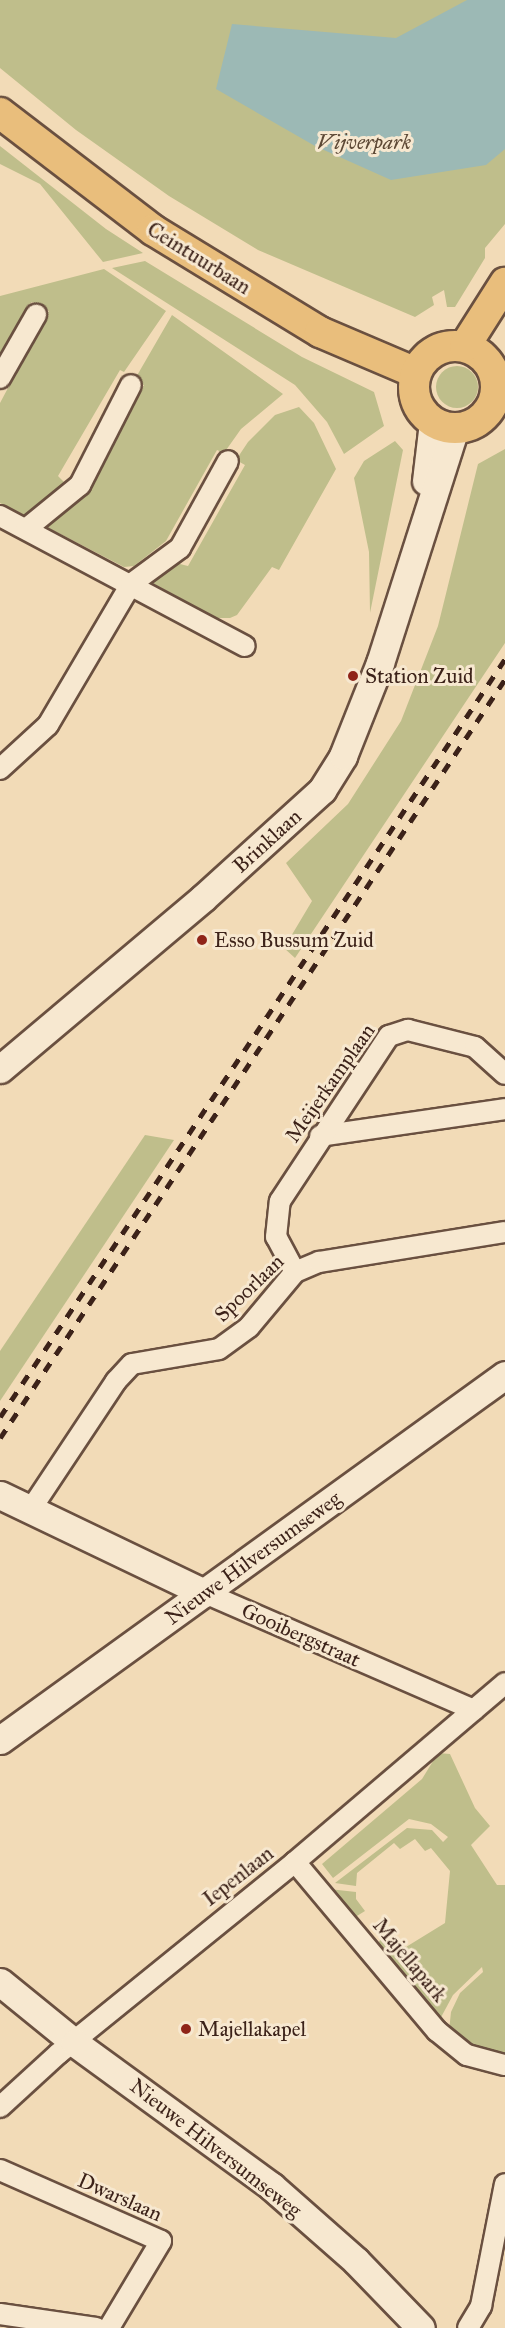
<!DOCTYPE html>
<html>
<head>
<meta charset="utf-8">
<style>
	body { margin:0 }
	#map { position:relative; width:505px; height:2328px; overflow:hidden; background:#f2dbb7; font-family:"IM FELL Great Primer",serif }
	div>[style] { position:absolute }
	.green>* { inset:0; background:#bfbe8b }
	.round { border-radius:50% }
	.water>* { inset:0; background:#9cb9b5 }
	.roads { filter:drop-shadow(2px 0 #6a5040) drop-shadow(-2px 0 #6a5040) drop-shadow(0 2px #6a5040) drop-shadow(0 -2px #6a5040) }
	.street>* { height:20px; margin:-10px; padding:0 10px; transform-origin:10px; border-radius:10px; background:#f7e8d0 }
	.secondary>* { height:27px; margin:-13.5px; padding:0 13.5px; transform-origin:13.5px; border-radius:13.5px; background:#f7e8d0 }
	.primary>* { height:30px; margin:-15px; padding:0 15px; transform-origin:15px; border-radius:15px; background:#e9be7c }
	.primary>.ring { margin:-15px; padding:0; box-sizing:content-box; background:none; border:30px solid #e9be7c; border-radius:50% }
	.rail>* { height:4.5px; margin-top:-2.25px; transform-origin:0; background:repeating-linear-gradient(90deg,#3c2219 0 10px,transparent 0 20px) }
	.dots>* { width:16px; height:16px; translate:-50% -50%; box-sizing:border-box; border:3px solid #f7e8d0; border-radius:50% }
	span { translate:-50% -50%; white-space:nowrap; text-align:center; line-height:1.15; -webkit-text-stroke:6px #f7e8d0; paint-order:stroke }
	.park-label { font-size:21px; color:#5d4936; font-style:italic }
	.street-label { font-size:21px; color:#3c2219 }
	.poi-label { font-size:21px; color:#3c2219 }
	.left { translate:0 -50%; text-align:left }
</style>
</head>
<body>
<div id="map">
	<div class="green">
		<div style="clip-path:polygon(0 0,505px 0,505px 224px,485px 248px,485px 258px,455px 307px,447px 307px,444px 290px,432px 297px,434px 305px,415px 317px,258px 250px,169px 196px,76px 130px,0 68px)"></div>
		<div style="clip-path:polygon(0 146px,106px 229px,143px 253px,103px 262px,40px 184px,0 164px)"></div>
		<div style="clip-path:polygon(145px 261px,302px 357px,374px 392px,384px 426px,344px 454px,327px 422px,295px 385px,112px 268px)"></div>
		<div style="clip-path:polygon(104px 269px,166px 311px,124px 372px,120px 370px,58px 476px,64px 482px,64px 488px,28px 517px,0 503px,0 403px,49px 311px,32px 302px,27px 306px,0 358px,0 296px)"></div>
		<div style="clip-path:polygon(172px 315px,283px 394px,241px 429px,224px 453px,217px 450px,166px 541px,134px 566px,124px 567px,43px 525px,90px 489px,144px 385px,135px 379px)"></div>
		<div class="round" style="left:436px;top:366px;width:42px;height:42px"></div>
		<div style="clip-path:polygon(299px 407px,314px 423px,336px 469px,279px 570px,272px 567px,237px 615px,230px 618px,217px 618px,145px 579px,176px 563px,188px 566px,245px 465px,236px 460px,248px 442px,275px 415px)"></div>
		<div style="clip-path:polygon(395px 441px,403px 450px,370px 613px,369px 552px,354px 478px,364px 461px)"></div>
		<div style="clip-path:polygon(505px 449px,505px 643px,295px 958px,284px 948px,312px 901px,286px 863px,348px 804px,401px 721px,438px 626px,478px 464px)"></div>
		<div style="clip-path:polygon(145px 1135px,174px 1140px,0 1401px,0 1351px)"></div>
		<div style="clip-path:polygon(438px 1753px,450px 1754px,475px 1808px,490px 1826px,471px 1845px,497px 1885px,505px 1885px,505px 2057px,468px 2046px,449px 2031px,451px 2012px,460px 1993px,483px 1972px,482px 1967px,453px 1995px,439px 2021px,375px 1947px,388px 1930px,406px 1947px,445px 1923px,450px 1871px,431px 1848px,425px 1851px,415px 1839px,400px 1849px,394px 1843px,357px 1873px,356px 1886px,335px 1883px,407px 1828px,432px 1830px,443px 1842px,448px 1837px,431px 1824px,409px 1819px,333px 1878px,322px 1864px,422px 1779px)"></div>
		<div style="clip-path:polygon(329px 1889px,356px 1892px,356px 1899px,365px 1911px,352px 1919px)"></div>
	</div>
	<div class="water">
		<div style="clip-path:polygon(467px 0,505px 0,505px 149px,486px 165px,391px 180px,315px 146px,216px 89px,232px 24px,396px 38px)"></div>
	</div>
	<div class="roads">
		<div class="street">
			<div style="left:0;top:378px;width:73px;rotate:-60.3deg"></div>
			<div style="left:0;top:516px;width:277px;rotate:28deg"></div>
			<div style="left:26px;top:529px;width:70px;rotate:-39.2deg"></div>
			<div style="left:80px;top:485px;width:112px;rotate:-63deg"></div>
			<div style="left:0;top:769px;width:65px;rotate:-42.5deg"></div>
			<div style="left:48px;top:725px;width:164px;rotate:-59.5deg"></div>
			<div style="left:131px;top:584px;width:61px;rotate:-36.3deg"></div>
			<div style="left:180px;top:548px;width:99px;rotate:-61.1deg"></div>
			<div style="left:320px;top:1136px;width:187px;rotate:-8.3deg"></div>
			<div style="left:295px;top:1272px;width:40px;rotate:-118deg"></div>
			<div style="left:276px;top:1237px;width:36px;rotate:-84deg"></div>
			<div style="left:280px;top:1201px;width:198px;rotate:-56.6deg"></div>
			<div style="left:389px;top:1036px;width:20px;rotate:-18deg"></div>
			<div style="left:408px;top:1030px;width:69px;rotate:14.2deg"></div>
			<div style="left:475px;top:1047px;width:40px;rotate:42deg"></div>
			<div style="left:31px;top:1509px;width:154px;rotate:-56.4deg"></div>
			<div style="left:116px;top:1381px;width:23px;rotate:-47deg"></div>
			<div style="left:132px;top:1364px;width:88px;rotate:-9.8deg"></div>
			<div style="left:219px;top:1349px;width:37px;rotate:-36deg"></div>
			<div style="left:249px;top:1327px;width:72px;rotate:-50.1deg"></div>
			<div style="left:295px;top:1272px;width:26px;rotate:-23deg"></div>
			<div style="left:319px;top:1262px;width:188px;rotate:-9.2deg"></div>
			<div style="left:205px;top:1593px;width:293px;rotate:23.5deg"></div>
			<div style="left:295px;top:1862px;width:221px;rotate:50deg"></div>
			<div style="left:437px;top:2031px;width:38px;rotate:39deg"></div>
			<div style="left:467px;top:2055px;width:39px;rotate:15deg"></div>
			<div style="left:0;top:2107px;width:79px;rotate:-42.4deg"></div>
			<div style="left:58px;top:2054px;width:305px;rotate:-39deg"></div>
			<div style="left:295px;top:1862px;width:276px;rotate:-40.4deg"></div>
			<div style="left:0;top:2170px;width:176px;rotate:23.8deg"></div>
			<div style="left:161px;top:2241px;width:101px;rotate:120.9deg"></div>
			<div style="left:0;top:2314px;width:97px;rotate:8.3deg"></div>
			<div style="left:468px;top:2328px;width:26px;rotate:-59deg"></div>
			<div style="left:481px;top:2306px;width:124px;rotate:-78.9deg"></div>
		</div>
		<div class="secondary">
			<div style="left:426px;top:481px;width:59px;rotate:-83.2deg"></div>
			<div style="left:0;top:1069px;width:265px;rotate:-40.1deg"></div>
			<div style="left:203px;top:898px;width:161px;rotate:-42.2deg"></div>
			<div style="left:322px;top:790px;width:40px;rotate:-58deg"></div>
			<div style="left:343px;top:756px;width:100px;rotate:-68.3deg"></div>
			<div style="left:380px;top:663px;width:247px;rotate:-72.3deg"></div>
			<div style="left:0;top:1495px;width:227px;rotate:25.6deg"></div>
			<div style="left:0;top:1740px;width:623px;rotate:-35.86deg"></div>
			<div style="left:0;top:1982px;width:97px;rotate:39.1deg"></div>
			<div style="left:75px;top:2043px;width:243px;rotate:36.1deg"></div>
			<div style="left:271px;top:2186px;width:113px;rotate:41.4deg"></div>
			<div style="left:356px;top:2261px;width:93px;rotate:45.9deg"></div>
		</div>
		<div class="primary">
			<div style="left:0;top:113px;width:193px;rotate:37.4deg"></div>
			<div style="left:153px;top:230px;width:196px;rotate:31.4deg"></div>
			<div style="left:320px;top:332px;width:104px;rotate:23.1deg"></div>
			<div class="ring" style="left:414px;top:346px;width:52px;height:52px"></div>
			<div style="left:465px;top:346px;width:75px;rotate:-57.6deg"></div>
		</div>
	</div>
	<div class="rail">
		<div style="left:0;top:1417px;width:911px;rotate:-56.33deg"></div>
		<div style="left:0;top:1438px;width:912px;rotate:-56.36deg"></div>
	</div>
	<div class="dots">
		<div style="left:353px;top:676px;background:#8f2418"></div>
		<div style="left:202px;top:940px;background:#8f2418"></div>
		<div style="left:186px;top:2029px;background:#8f2418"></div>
	</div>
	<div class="park-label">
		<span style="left:364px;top:142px">Vijverpark</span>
	</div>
	<div class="street-label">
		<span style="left:199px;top:258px;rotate:32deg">Ceintuurbaan</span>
		<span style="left:267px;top:841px;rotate:-42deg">Brinklaan</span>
		<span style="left:330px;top:1083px;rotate:-55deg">Meijerkamplaan</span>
		<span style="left:249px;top:1288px;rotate:-44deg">Spoorlaan</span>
		<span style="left:253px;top:1558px;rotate:-36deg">Nieuwe Hilversumseweg</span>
		<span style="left:301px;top:1635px;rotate:24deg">Gooibergstraat</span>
		<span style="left:238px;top:1876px;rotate:-38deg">Iepenlaan</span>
		<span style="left:410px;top:1960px;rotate:50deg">Majellapark</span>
		<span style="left:216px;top:2148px;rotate:38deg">Nieuwe Hilversumseweg</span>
		<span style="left:120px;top:2197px;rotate:24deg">Dwarslaan</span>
	</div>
	<div class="poi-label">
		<span class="left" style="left:365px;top:676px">Station Zuid</span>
		<span class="left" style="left:214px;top:940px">Esso Bussum Zuid</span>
		<span class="left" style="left:198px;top:2029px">Majellakapel</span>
	</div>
</div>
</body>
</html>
